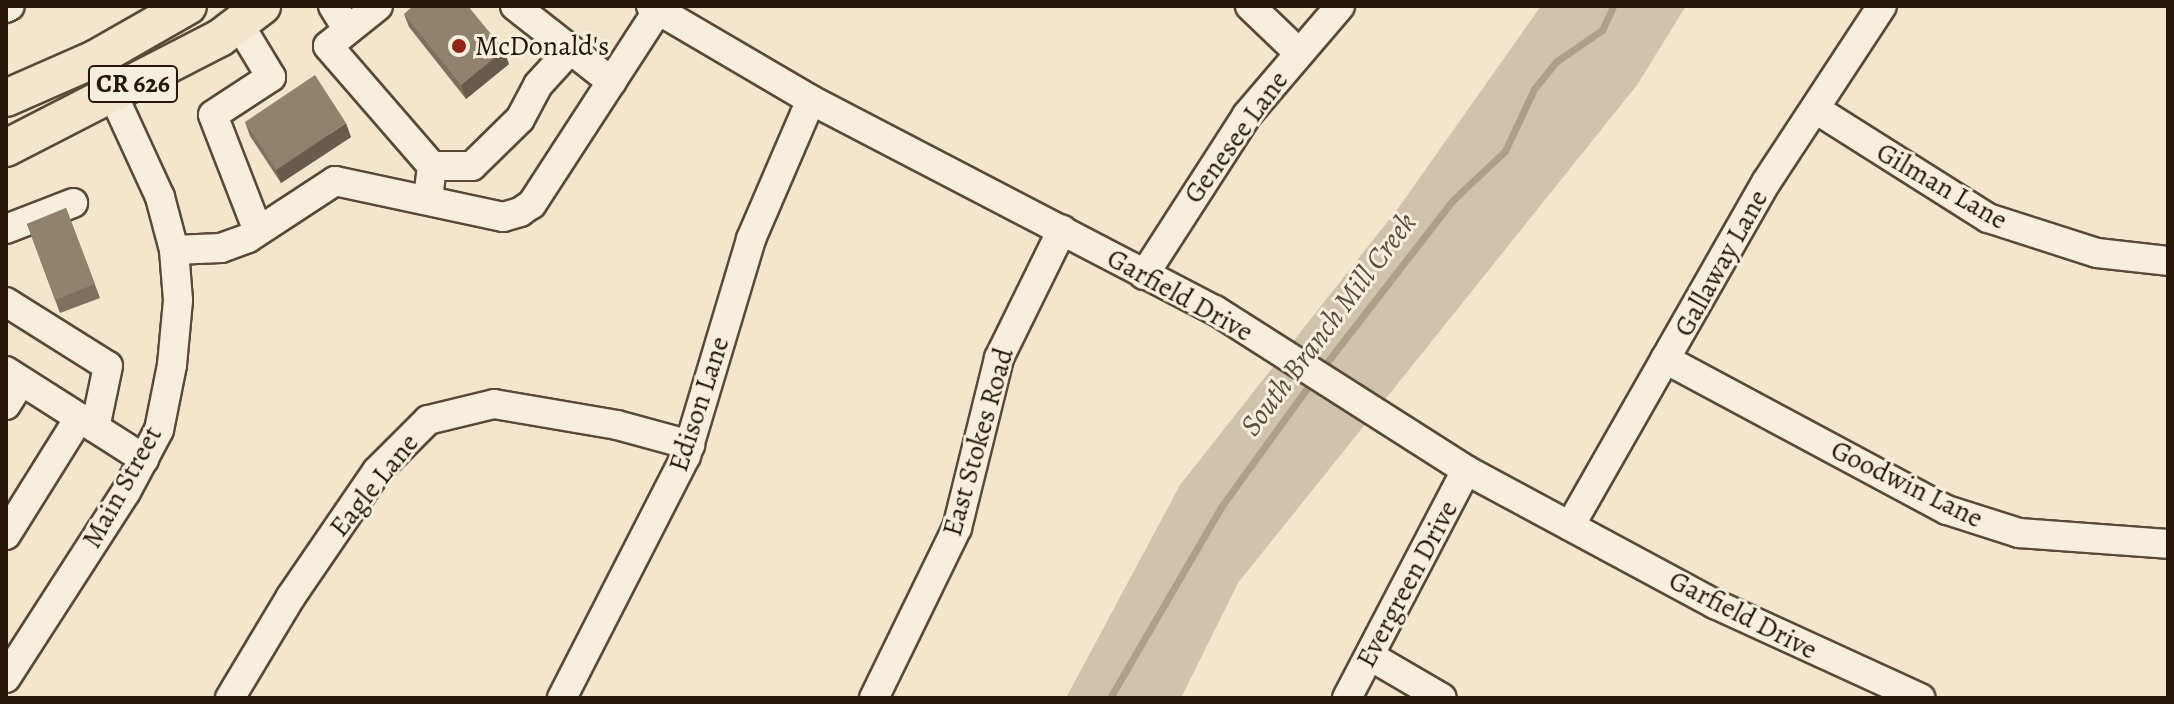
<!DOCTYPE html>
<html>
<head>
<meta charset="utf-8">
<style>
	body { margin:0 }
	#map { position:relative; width:2174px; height:704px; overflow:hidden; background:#f3e6cd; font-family:Alegreya,serif }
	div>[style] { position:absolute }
	.green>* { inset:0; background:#d0c3ab }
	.stream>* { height:7px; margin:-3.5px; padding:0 3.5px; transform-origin:3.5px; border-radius:3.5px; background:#ad9f8a }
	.roads { filter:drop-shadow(2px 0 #594a38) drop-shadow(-2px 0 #594a38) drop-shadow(0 2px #594a38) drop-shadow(0 -2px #594a38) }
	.minor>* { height:28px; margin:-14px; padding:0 14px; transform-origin:14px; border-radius:14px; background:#f7efde }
	.major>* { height:36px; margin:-18px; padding:0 18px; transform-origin:18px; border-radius:18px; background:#f3e6cd }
	.wall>* { inset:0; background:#7d705f }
	.shaded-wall>* { inset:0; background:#665b4d }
	.building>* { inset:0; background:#91826e }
	.dots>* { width:22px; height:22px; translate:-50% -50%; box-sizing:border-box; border:4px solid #f7efde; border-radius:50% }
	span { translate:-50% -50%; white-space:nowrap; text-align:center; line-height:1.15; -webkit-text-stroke:6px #f7efde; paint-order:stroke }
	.shield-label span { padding:2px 6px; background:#f7efde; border:2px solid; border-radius:6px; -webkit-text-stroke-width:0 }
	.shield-label { font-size:26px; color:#261607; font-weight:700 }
	.poi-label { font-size:28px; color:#261607 }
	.left { translate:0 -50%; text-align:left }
	.street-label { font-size:28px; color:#261607 }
	.water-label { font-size:30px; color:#5c4d3b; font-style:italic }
	.frame { position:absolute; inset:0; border:8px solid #261607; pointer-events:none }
</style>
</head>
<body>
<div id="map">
	<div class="green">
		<div style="clip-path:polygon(1541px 6px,1686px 6px,1637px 85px,1238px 583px,1181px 698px,1066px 698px,1180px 485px,1399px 207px)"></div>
	</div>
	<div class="stream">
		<div style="left:1321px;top:370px;width:215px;rotate:-52.2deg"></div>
		<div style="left:1453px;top:200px;width:71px;rotate:-43.3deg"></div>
		<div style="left:1505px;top:151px;width:68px;rotate:-64.9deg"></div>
		<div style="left:1534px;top:89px;width:36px;rotate:-51deg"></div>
		<div style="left:1557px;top:61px;width:55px;rotate:-34.6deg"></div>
		<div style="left:1602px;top:30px;width:26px;rotate:-65deg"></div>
		<div style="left:1110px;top:698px;width:221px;rotate:-59.8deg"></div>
		<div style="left:1221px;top:507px;width:157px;rotate:-54.1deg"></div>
	</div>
	<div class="roads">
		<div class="minor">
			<div style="left:333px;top:6px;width:28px;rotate:58deg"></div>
			<div style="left:378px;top:6px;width:64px;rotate:141.3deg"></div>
			<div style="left:328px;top:46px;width:159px;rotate:49.1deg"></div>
			<div style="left:432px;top:166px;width:34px;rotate:97deg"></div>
			<div style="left:515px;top:6px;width:123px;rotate:38.1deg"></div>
			<div style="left:651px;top:6px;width:186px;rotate:30.4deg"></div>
			<div style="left:811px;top:100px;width:455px;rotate:27.5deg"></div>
			<div style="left:1215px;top:310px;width:298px;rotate:32.5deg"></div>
			<div style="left:1466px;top:470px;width:283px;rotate:28.3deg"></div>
			<div style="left:1715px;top:604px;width:226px;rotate:24.6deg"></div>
			<div style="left:1250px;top:6px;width:66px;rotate:43.8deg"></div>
			<div style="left:6px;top:8px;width:4px;rotate:-27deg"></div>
			<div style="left:239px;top:24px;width:62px;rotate:58.9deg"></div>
			<div style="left:271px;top:77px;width:69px;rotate:146.8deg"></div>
			<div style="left:213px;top:115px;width:124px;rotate:68.8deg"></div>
			<div style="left:1817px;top:110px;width:202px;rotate:32.3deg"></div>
			<div style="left:1988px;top:218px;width:114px;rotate:17.8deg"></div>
			<div style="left:2097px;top:253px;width:71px;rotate:6.4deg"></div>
			<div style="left:432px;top:166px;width:40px"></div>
			<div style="left:472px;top:166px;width:67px;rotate:-44.4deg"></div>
			<div style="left:520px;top:119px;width:38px;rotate:-62deg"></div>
			<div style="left:538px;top:85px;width:47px;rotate:-47.6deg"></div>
			<div style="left:6px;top:229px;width:72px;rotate:-21.2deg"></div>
			<div style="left:174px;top:250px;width:47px;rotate:-2.4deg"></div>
			<div style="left:221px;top:248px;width:29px;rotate:-20deg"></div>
			<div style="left:248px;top:238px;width:104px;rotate:-33.2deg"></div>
			<div style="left:335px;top:181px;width:172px;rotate:12.1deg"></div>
			<div style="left:503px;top:217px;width:18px;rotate:-16deg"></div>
			<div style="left:520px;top:212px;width:14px;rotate:-34deg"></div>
			<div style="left:532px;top:204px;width:231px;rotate:-57deg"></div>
			<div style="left:1144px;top:275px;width:190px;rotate:-57.2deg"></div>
			<div style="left:1247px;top:115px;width:143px;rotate:-49.5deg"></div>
			<div style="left:6px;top:302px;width:120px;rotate:32.1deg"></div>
			<div style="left:108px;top:366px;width:63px;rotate:101.8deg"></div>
			<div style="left:1665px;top:359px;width:320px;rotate:28.2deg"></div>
			<div style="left:1947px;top:510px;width:76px;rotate:17.7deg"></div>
			<div style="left:2019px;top:533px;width:149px;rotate:4.2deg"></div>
			<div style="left:6px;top:371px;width:164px;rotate:32.5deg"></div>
			<div style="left:6px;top:405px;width:28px;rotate:-58deg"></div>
			<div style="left:1570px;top:526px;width:397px;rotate:-60.3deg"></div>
			<div style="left:1767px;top:181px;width:209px;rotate:-56.7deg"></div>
			<div style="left:6px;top:535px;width:138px;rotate:-58deg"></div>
			<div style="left:1370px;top:656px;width:83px;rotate:30.3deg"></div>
			<div style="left:6px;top:678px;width:221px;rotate:-57.2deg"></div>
			<div style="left:126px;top:492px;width:70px;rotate:-62deg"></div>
			<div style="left:159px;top:430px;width:66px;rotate:-78.7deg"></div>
			<div style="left:172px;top:365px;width:65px;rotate:-84.7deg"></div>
			<div style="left:178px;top:300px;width:50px;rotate:-94.6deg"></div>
			<div style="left:174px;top:250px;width:55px;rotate:-104.8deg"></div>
			<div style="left:160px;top:197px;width:112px;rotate:-114.7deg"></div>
			<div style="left:230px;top:698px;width:117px;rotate:-59deg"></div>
			<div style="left:290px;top:598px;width:154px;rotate:-55.6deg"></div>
			<div style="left:377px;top:471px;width:72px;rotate:-45deg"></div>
			<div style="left:428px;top:420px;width:68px;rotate:-13.6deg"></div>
			<div style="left:494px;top:404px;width:125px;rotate:9.7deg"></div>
			<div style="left:617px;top:425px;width:76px;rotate:15.3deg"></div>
			<div style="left:562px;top:698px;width:272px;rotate:-62.9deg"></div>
			<div style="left:686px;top:456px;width:227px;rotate:-73.3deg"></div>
			<div style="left:751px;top:239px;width:151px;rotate:-66.7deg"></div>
			<div style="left:874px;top:698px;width:189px;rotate:-64deg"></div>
			<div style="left:957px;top:528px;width:175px;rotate:-76.1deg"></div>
			<div style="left:999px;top:358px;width:143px;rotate:-63.8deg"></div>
			<div style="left:1347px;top:698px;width:257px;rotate:-62.4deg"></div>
		</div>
		<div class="major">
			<div style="left:6px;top:98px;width:97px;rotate:-23.7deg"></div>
			<div style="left:95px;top:59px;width:107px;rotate:-29.7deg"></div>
			<div style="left:6px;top:148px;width:241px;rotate:-27.2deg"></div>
			<div style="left:220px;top:38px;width:53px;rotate:-37.3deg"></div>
		</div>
	</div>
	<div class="wall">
		<div style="clip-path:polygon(404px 14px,509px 64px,466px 99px,409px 27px)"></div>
		<div style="clip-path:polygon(245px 122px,351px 137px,281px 183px,250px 136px)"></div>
		<div style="clip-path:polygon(66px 208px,100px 298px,60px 313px,27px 224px)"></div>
	</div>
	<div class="shaded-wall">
		<div style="clip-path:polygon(504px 50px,509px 64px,466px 99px,461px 85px)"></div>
		<div style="clip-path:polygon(346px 123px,351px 137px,281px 183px,276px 170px)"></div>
	</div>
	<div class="building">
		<div style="clip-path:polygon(413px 6px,468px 6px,504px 50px,461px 85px,404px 14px)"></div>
		<div style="clip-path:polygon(315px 75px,346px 123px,276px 170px,245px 122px)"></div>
		<div style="clip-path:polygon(66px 208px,95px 284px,55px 300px,27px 224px)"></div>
	</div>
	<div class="dots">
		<div style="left:459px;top:46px;background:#8f2418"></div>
	</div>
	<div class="shield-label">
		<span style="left:133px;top:84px">CR 626</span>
	</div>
	<div class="poi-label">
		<span class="left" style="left:475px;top:46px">McDonald's</span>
	</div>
	<div class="street-label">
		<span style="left:1236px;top:137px;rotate:-54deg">Genesee Lane</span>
		<span style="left:1942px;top:186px;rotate:30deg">Gilman Lane</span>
		<span style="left:1721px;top:263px;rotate:-61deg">Gallaway Lane</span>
		<span style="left:1180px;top:295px;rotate:29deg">Garfield Drive</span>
		<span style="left:699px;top:404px;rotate:-72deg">Edison Lane</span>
		<span style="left:978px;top:442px;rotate:-74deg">East Stokes Road</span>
		<span style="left:1907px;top:484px;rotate:26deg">Goodwin Lane</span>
		<span style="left:374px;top:485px;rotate:-51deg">Eagle Lane</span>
		<span style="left:122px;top:487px;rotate:-61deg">Main Street</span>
		<span style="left:1407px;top:584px;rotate:-62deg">Evergreen Drive</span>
		<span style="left:1743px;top:615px;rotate:27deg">Garfield Drive</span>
	</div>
	<div class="water-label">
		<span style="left:1328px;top:324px;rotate:-53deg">South Branch Mill Creek</span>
	</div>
	<div class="frame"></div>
</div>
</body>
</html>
